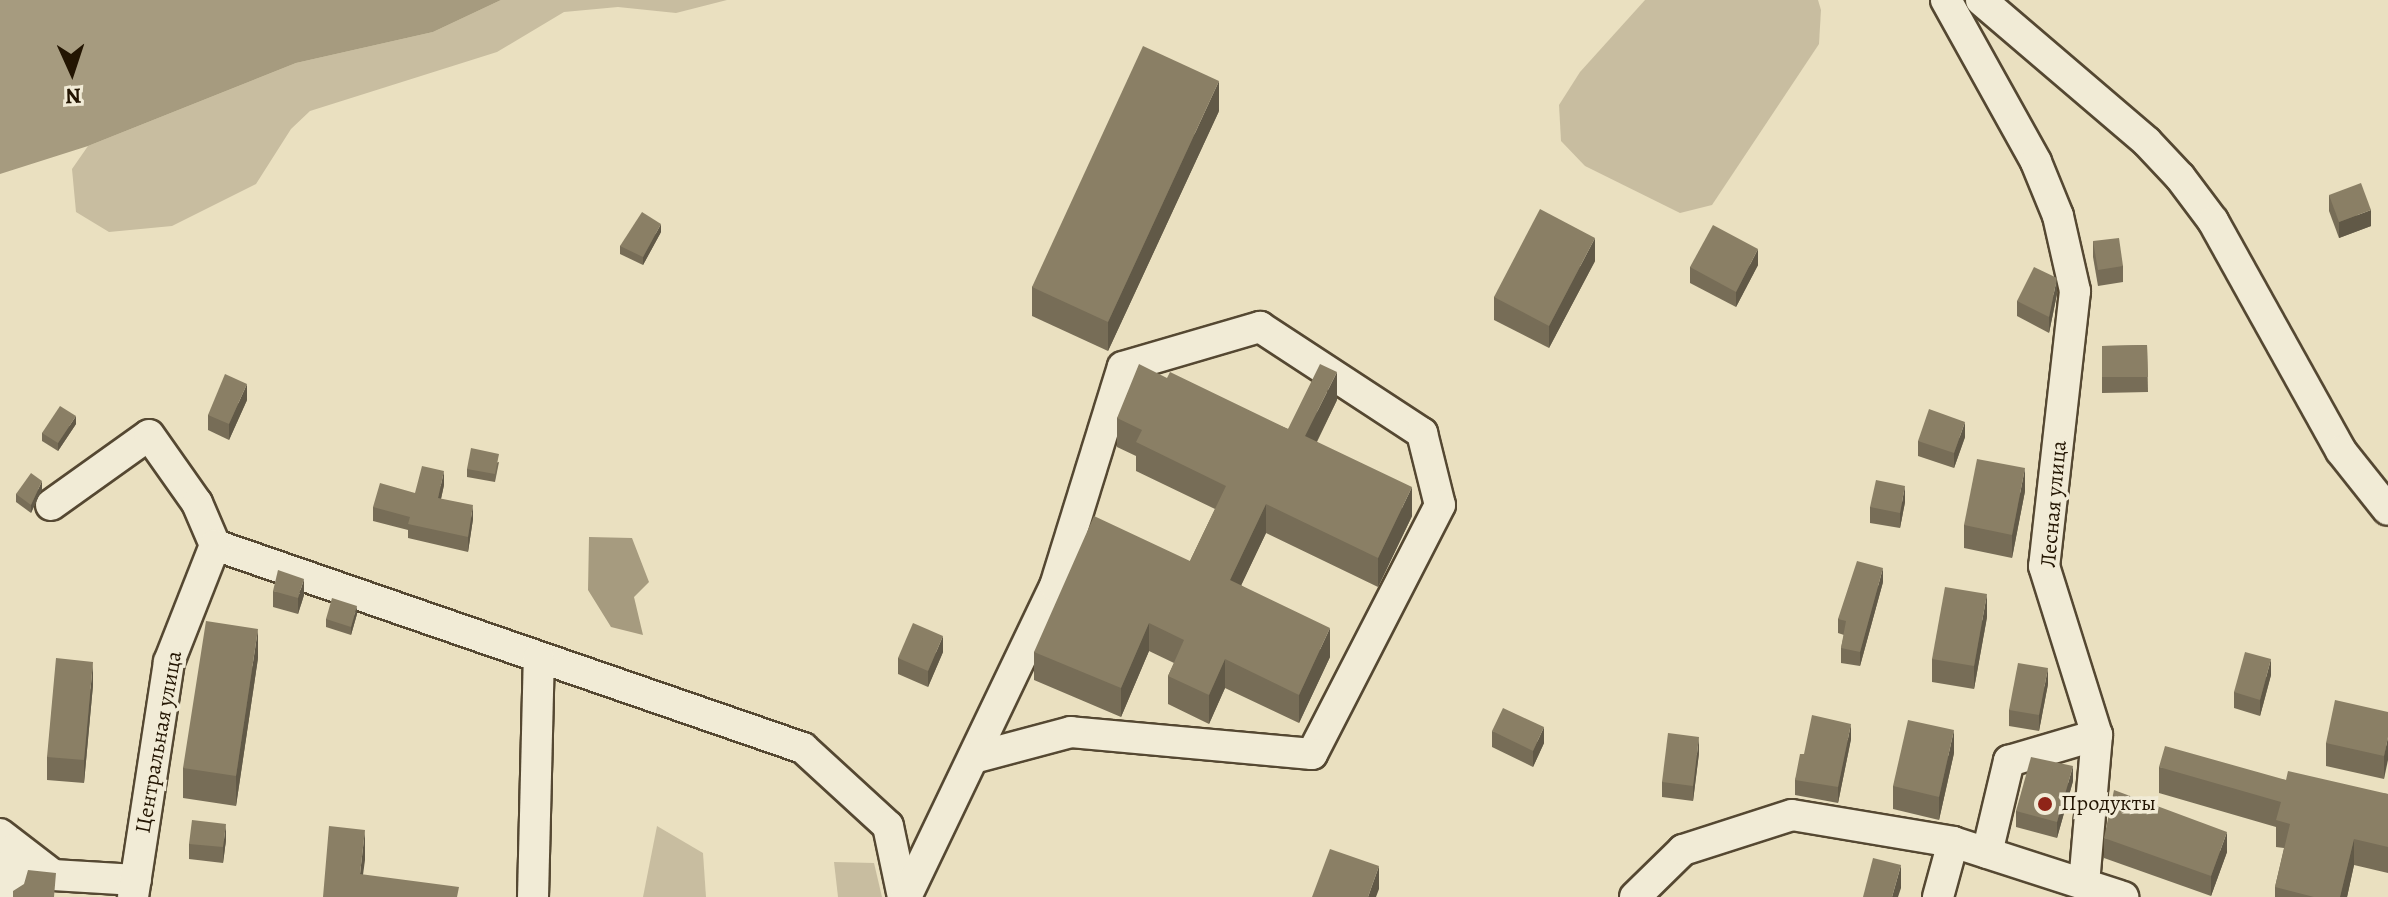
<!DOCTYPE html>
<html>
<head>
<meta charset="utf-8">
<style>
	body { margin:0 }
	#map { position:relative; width:2388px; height:897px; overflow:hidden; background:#eae0c0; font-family:Alegreya,serif }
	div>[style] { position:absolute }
	.green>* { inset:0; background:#c8bda0 }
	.water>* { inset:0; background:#a69b7f }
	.roads { filter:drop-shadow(2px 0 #554832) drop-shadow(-2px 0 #554832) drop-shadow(0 2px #554832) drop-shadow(0 -2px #554832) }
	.minor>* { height:30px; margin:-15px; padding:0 15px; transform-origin:15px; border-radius:15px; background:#f1ebd6 }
	.wall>* { inset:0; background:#776d57 }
	.shaded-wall>* { inset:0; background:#615947 }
	.building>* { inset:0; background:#8a7f65 }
	.dots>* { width:22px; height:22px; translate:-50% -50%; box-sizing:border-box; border:4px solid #f1ebd6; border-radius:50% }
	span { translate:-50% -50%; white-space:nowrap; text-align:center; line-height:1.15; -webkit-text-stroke:7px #f1ebd6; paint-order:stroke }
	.street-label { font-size:22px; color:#231502 }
	.poi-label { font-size:22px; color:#231502 }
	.left { translate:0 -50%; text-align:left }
	.north { position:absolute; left:32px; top:32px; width:80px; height:80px; -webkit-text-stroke:6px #f1ebd6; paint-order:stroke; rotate:177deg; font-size:22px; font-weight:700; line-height:32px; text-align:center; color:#231502 }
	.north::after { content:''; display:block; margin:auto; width:28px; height:36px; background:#231502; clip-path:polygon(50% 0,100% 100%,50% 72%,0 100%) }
</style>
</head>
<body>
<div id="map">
	<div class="green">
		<div style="clip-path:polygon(501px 0,727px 0,676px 13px,618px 7px,564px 12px,497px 52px,310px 111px,291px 129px,256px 184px,172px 226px,109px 232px,76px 212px,72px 169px,88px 146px,296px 63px,433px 32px)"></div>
		<div style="clip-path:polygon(1645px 0,1818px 0,1821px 10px,1819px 44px,1712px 205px,1680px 213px,1585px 166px,1561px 141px,1559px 105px,1580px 72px)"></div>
		<div style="clip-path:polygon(657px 826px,703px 853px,706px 897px,643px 897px)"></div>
		<div style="clip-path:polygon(834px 862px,874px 863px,882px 897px,838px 897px)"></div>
	</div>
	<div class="water">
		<div style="clip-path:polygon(0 0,501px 0,433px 32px,296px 63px,88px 146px,0 174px)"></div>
		<div style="clip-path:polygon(589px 537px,632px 538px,649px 582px,634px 597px,643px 635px,611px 627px,588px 590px)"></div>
	</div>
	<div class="roads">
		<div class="minor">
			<div style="left:1946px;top:0;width:185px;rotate:60.9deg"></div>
			<div style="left:2036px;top:162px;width:58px;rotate:67.8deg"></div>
			<div style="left:2058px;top:216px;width:77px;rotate:77.2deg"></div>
			<div style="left:2075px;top:291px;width:277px;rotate:96.4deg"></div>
			<div style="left:2044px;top:566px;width:177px;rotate:72.6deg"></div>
			<div style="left:2097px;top:735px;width:149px;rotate:95deg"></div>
			<div style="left:1981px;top:0;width:218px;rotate:40.5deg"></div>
			<div style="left:2147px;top:142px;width:48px;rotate:46.7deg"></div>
			<div style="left:2180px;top:177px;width:55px;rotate:53.1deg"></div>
			<div style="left:2213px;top:221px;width:263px;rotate:60.9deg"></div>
			<div style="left:2341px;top:451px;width:75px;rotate:51.5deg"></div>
			<div style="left:51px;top:505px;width:120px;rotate:-35.5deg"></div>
			<div style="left:149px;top:435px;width:83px;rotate:54.8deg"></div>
			<div style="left:197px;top:503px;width:46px;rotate:66.8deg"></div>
			<div style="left:215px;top:545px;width:622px;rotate:19.05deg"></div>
			<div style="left:803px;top:748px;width:115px;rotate:42.5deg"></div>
			<div style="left:888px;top:826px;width:73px;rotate:78.1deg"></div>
			<div style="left:0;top:834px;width:67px;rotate:37.7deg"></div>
			<div style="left:53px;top:875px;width:83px;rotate:3.4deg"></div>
			<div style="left:1987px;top:853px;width:95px;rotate:-76.6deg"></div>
			<div style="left:2009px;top:761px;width:92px;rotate:-16.5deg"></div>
			<div style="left:9px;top:897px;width:50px;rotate:-82deg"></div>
			<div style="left:133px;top:897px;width:238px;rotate:-81.3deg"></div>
			<div style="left:169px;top:662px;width:126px;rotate:-68.5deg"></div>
			<div style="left:533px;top:897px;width:239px;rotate:-88.6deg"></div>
			<div style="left:906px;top:897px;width:345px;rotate:-64.4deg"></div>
			<div style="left:1055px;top:586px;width:229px;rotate:-72.8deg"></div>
			<div style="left:1123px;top:367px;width:143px;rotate:-16.3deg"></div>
			<div style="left:1260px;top:327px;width:194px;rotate:33.2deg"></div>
			<div style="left:1422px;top:433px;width:74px;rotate:76deg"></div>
			<div style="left:1440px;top:505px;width:280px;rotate:117.2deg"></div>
			<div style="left:1312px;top:754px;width:242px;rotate:-174.8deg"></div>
			<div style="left:1071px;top:732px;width:101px;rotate:165.1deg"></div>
			<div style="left:1635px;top:897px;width:67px;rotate:-44.4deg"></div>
			<div style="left:1683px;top:850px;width:114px;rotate:-17.8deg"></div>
			<div style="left:1792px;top:815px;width:163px;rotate:9.5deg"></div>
			<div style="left:1953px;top:842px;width:179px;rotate:17.9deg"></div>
			<div style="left:1938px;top:897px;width:57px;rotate:-74.7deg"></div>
		</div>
	</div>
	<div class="wall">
		<div style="clip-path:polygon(1219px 111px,1108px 351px,1032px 316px,1032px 287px)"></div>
		<div style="clip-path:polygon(2329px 195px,2371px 226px,2339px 238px,2329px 211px)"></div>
		<div style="clip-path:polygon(661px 232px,643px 265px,620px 254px,620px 246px)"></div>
		<div style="clip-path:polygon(2093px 241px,2123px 266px,2123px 282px,2098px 286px,2093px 257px)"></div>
		<div style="clip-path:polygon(1595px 261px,1549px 348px,1494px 320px,1494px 297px)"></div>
		<div style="clip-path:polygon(1758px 265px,1736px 307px,1690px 283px,1690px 267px)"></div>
		<div style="clip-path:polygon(2057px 294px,2049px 333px,2017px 316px,2017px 301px)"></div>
		<div style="clip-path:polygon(2147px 345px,2148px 392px,2102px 393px,2102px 346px)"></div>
		<div style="clip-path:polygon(1167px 378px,1288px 429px,1337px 400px,1317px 442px,1412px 516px,1378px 587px,1266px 533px,1241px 585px,1330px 657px,1299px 723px,1225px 688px,1209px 724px,1168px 704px,1168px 676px,1174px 663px,1149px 651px,1121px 717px,1034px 680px,1034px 652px,1190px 561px,1215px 509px,1136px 471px,1136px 456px,1117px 447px,1117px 418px)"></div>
		<div style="clip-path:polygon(247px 400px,229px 440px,208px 430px,208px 415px)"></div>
		<div style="clip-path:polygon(76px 424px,58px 451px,42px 441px,42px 433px)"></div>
		<div style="clip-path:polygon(1965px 437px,1954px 468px,1918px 456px,1918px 441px)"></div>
		<div style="clip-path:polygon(499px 462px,495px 482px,467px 477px,467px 469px)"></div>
		<div style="clip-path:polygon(444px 485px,441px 499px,473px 519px,468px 552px,408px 538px,408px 530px,373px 521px,373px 507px)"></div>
		<div style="clip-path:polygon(42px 489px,31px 513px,16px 502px,16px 494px)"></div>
		<div style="clip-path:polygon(2025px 491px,2012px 558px,1964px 548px,1964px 525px)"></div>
		<div style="clip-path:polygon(1905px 502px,1900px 528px,1870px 523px,1870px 507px)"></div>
		<div style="clip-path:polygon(1883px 582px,1860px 666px,1841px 663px,1841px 648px,1844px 635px,1838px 633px,1838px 619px)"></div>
		<div style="clip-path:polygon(273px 591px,304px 595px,298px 614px,273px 607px)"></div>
		<div style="clip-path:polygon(357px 614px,351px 635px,326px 627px,326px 619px)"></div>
		<div style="clip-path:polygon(1987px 617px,1974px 689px,1932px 682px,1932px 659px)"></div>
		<div style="clip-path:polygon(943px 652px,928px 687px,898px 674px,898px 658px)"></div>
		<div style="clip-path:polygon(258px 658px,236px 806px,183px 798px,183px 768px)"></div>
		<div style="clip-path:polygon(2271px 675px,2260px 716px,2234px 708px,2234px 692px)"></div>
		<div style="clip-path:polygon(2048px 684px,2039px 731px,2009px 726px,2009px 710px)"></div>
		<div style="clip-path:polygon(93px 685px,84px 783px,47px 780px,47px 757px)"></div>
		<div style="clip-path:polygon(2388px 712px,2384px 779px,2326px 766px,2326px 743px)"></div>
		<div style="clip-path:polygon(1492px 731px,1544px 743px,1533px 767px,1492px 747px)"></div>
		<div style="clip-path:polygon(1851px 739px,1838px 803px,1795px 795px,1795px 780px,1804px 754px)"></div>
		<div style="clip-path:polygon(1699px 753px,1693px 801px,1662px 797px,1662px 782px)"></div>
		<div style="clip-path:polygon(1954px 753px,1939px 820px,1893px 809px,1893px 786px)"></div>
		<div style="clip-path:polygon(2159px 767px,2286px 780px,2388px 794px,2388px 873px,2354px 865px,2347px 897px,2275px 897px,2275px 887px,2284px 848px,2276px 847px,2276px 827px,2159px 793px)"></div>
		<div style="clip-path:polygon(2073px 781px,2057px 838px,2016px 827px,2016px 811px)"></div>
		<div style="clip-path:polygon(2104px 838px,2227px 852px,2211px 896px,2104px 858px)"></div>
		<div style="clip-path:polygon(226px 840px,223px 863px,189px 859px,189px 844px)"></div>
	</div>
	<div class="shaded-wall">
		<div style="clip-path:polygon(1219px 81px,1219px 111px,1108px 351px,1108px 322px)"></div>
		<div style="clip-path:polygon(2371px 210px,2371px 226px,2339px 238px,2339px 222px)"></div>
		<div style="clip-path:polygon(661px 224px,661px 232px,643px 265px,643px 257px)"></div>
		<div style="clip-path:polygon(1595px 238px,1595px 261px,1549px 348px,1549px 326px)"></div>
		<div style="clip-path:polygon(1758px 249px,1758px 265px,1736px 307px,1736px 292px)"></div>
		<div style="clip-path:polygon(2057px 278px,2057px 294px,2049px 333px,2049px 317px)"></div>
		<div style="clip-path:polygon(1337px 372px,1337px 400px,1305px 465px,1305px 436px)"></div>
		<div style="clip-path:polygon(247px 384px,247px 400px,229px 440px,229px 424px)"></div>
		<div style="clip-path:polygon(76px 416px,76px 424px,58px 451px,58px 443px)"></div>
		<div style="clip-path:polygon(1965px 422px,1965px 437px,1954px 468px,1954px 453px)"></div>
		<div style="clip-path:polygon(2025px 468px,2025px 491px,2012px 558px,2012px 535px)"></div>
		<div style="clip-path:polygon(444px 471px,444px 485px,438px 512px,438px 498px)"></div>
		<div style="clip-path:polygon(42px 481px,42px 489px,31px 513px,31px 505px)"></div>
		<div style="clip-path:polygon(1905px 486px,1905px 502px,1900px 528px,1900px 513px)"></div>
		<div style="clip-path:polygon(1412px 487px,1412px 516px,1378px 587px,1378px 558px)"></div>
		<div style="clip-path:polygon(1266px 504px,1266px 533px,1230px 609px,1230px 580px)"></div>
		<div style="clip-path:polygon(473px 505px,473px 519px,468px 552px,468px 537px)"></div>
		<div style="clip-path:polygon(1883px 568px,1883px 582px,1860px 666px,1860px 652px)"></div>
		<div style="clip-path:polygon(304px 579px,304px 595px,298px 614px,298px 598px)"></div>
		<div style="clip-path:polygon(1987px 594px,1987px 617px,1974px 689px,1974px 666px)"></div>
		<div style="clip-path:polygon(357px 606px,357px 614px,351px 635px,351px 627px)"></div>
		<div style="clip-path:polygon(1149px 623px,1149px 651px,1121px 717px,1121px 688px)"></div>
		<div style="clip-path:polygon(1330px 628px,1330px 657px,1299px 723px,1299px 695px)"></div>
		<div style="clip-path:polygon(258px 629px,258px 658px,236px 806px,236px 776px)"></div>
		<div style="clip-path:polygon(943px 636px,943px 652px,928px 687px,928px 671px)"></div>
		<div style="clip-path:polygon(1225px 659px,1225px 688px,1209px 724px,1209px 695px)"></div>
		<div style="clip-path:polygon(2271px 659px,2271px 675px,2260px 716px,2260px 700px)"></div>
		<div style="clip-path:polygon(93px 662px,93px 685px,84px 783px,84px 760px)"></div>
		<div style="clip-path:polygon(2048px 668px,2048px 684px,2039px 731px,2039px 715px)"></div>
		<div style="clip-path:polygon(1851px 724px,1851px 739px,1838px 803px,1838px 787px)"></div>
		<div style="clip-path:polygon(1544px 727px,1544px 743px,1533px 767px,1533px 751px)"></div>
		<div style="clip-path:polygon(1954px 730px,1954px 753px,1939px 820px,1939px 797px)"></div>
		<div style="clip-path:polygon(1699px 737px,1699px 753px,1693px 801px,1693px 786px)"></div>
		<div style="clip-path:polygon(2388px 737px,2388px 760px,2384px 779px,2384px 756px)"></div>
		<div style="clip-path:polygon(2073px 766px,2073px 781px,2057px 838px,2057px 822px)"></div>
		<div style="clip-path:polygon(226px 824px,226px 840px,223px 863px,223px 847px)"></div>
		<div style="clip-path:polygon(365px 830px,365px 860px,360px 897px,360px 874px)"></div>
		<div style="clip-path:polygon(2227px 832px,2227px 852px,2211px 896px,2211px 876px)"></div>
		<div style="clip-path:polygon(2354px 839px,2354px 865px,2347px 897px,2340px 897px)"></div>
		<div style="clip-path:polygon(1901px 865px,1901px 888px,1898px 897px,1892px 897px)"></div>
		<div style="clip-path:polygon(1379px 866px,1379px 889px,1376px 897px,1368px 897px)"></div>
	</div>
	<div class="building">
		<div style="clip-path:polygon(1143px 46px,1219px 81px,1108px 322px,1032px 287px)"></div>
		<div style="clip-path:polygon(2361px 183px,2371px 210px,2339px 222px,2329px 195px)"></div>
		<div style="clip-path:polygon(1540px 209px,1595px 238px,1549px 326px,1494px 297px)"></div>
		<div style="clip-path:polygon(642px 212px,661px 224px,643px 257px,620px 246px)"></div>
		<div style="clip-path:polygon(1713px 225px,1758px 249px,1736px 292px,1690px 267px)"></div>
		<div style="clip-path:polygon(2119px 238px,2123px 266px,2098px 270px,2093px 241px)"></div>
		<div style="clip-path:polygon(2034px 267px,2057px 278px,2049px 317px,2017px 301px)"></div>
		<div style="clip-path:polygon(2147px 345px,2148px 377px,2102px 377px,2102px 346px)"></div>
		<div style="clip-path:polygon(1139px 364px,1167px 378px,1170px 372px,1288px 429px,1320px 364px,1337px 372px,1305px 436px,1412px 487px,1378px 558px,1266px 504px,1230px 580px,1330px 628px,1299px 695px,1225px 659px,1209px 695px,1168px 676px,1184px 640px,1149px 623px,1121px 688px,1034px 652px,1094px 516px,1190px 561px,1226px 486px,1136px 442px,1142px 430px,1117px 418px)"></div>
		<div style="clip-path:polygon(225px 374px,247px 384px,229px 424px,208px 415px)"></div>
		<div style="clip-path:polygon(60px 406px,76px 416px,58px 443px,42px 433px)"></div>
		<div style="clip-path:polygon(1929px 409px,1965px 422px,1954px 453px,1918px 441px)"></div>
		<div style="clip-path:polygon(471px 448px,499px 454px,495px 474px,467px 469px)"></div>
		<div style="clip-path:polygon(1977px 459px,2025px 468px,2012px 535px,1964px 525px)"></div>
		<div style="clip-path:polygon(422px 466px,444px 471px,438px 498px,473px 505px,468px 537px,408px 524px,410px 517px,373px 507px,380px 483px,415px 493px)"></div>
		<div style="clip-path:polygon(31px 473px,42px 481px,31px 505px,16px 494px)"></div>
		<div style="clip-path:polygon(1876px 480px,1905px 486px,1900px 513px,1870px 507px)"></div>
		<div style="clip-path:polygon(1857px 561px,1883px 568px,1860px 652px,1841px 648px,1846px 621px,1838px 619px)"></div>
		<div style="clip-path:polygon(278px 570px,304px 579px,298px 598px,273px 591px)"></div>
		<div style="clip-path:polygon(1945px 587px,1987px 594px,1974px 666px,1932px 659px)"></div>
		<div style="clip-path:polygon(332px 598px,357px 606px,351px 627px,326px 619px)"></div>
		<div style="clip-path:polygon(206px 621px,258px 629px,236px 776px,183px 768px)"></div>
		<div style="clip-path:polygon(913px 623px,943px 636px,928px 671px,898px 658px)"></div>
		<div style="clip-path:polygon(2245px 652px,2271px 659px,2260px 700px,2234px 692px)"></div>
		<div style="clip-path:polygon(56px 658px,93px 662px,84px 760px,47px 757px)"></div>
		<div style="clip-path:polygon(2018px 663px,2048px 668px,2039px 715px,2009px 710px)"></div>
		<div style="clip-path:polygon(2335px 700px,2388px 712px,2388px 737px,2384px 756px,2326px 743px)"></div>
		<div style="clip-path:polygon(1503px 708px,1544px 727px,1533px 751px,1492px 731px)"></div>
		<div style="clip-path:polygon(1812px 715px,1851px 724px,1838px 787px,1795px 780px,1800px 754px,1804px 754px)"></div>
		<div style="clip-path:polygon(1908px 720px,1954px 730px,1939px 797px,1893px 786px)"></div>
		<div style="clip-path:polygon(1668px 733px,1699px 737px,1693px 786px,1662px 782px)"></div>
		<div style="clip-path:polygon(2165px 746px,2286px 780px,2288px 771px,2388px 794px,2388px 847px,2354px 839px,2340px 897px,2314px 897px,2275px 887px,2290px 824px,2276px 820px,2281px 802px,2159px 767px)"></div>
		<div style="clip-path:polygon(2031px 757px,2073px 766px,2057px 822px,2016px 811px)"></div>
		<div style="clip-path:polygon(2114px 790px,2227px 832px,2211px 876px,2104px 838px)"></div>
		<div style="clip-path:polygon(192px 820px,226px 824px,223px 847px,189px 844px)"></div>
		<div style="clip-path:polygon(329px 826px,365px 830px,360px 874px,459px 887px,457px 897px,323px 897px)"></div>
		<div style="clip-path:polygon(1330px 849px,1379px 866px,1368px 897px,1312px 897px)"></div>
		<div style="clip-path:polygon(1873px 858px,1901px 865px,1892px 897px,1863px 897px)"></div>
		<div style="clip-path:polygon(28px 870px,56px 873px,54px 897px,13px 897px,13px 891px,24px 884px)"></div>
	</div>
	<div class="dots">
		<div style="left:2045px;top:804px;background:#8f2418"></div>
	</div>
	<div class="street-label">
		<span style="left:2054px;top:504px;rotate:-85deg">Лесная улица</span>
		<span style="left:159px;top:742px;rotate:-80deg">Центральная улица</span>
	</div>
	<div class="poi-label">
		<span class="left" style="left:2061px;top:804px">Продукты</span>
	</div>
	<div class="north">N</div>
</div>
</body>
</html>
